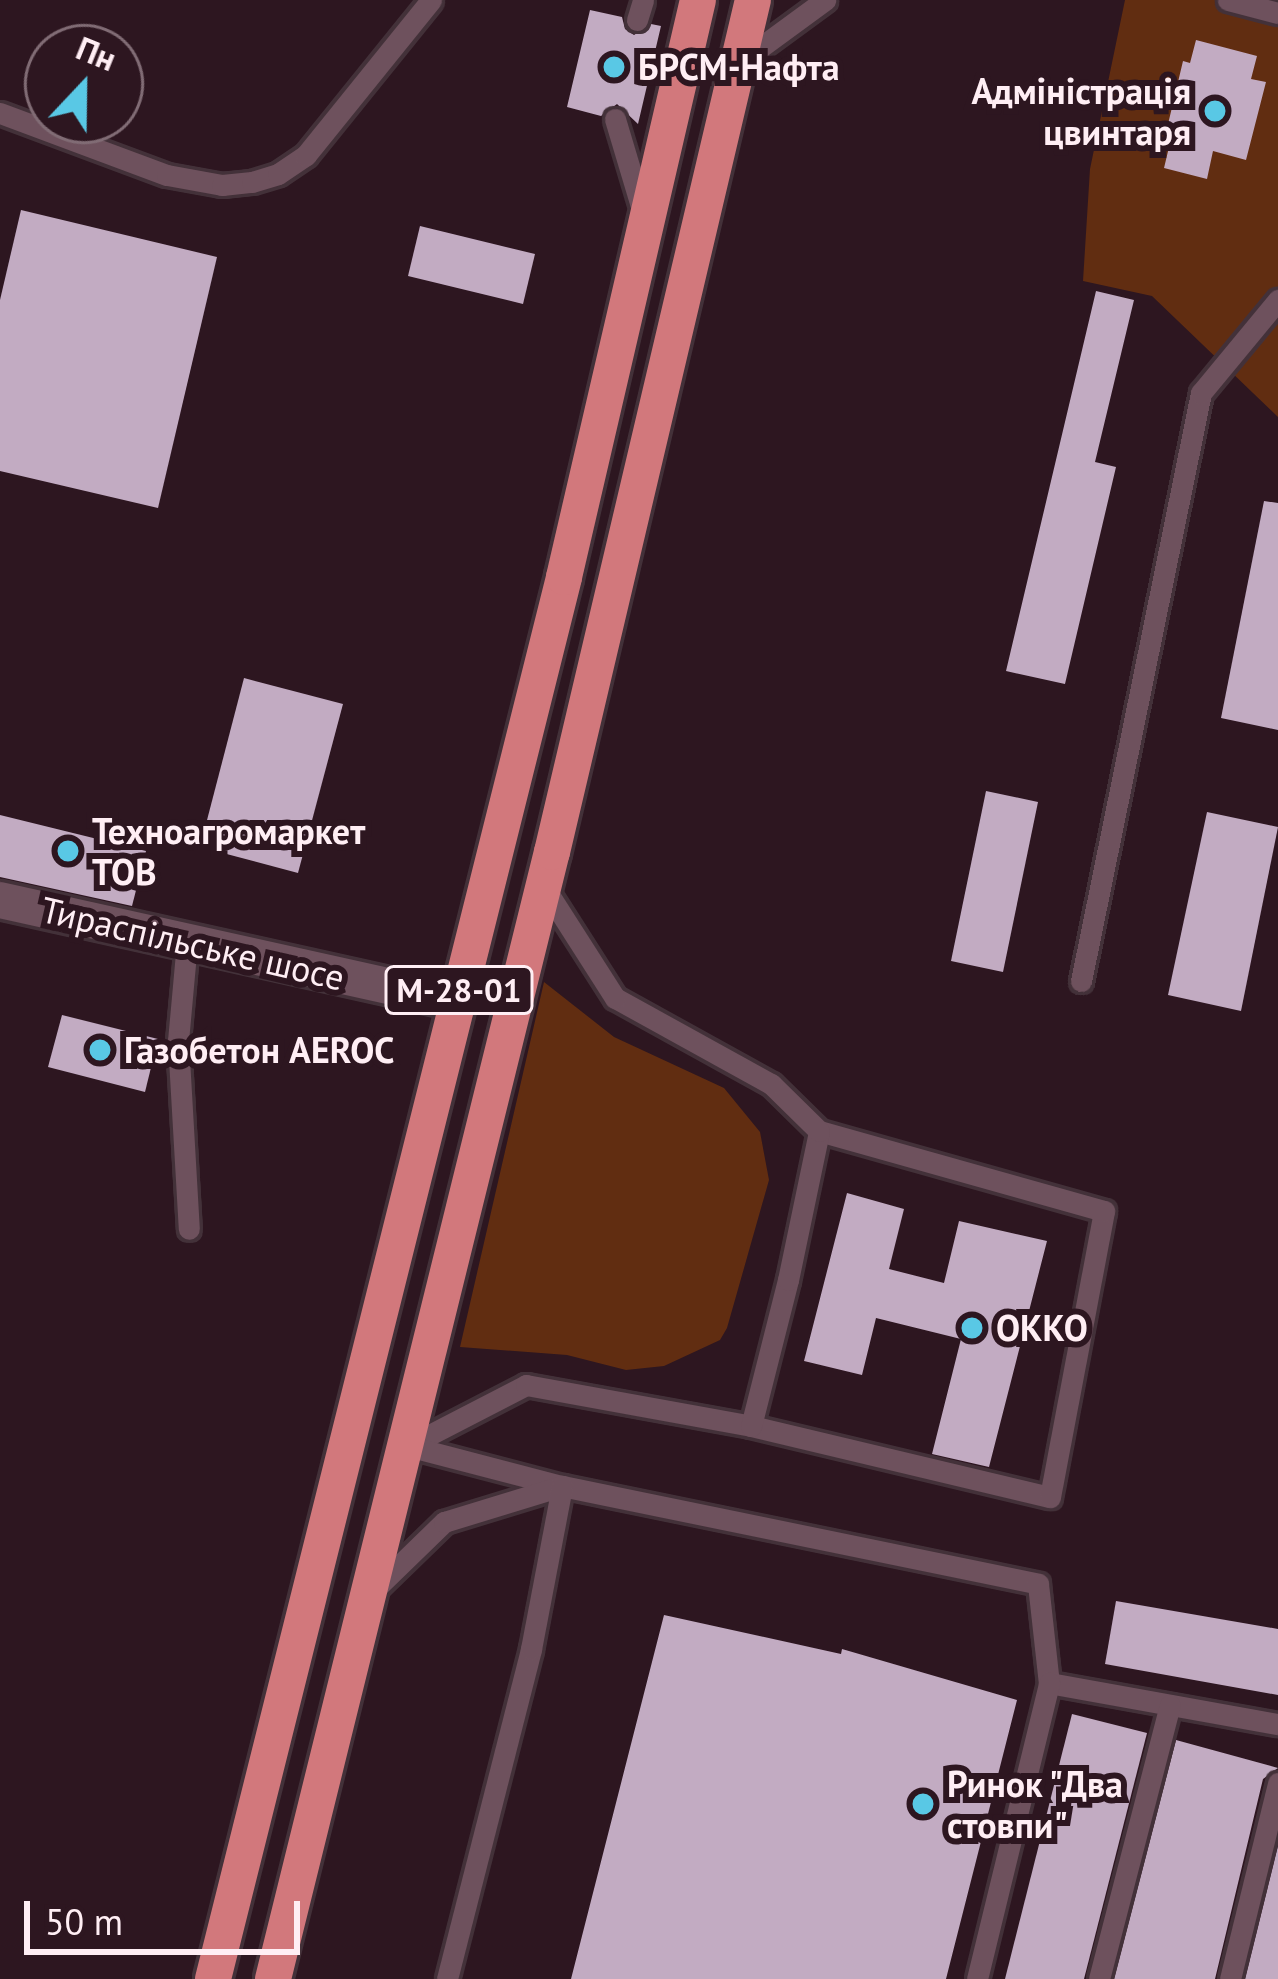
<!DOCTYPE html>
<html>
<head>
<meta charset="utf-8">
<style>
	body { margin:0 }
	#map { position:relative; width:1278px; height:1979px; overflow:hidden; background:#2d1620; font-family:"PT Sans",sans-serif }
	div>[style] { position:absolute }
	.green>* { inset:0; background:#612d11 }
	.building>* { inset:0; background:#c2abc2 }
	.roads { filter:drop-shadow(3px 0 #433139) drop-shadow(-3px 0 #433139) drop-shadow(0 3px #433139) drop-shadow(0 -3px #433139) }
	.service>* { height:21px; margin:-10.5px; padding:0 10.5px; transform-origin:10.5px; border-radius:10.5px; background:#6e515d }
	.minor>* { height:36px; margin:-18px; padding:0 18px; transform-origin:18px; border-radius:18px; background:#6e515d }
	.trunk>* { height:36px; margin:-18px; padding:0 18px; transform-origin:18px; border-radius:18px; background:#d2787c }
	.dots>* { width:33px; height:33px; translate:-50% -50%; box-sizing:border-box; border:6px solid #2d1620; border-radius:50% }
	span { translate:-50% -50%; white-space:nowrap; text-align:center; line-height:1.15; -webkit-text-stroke:12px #2d1620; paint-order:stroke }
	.shield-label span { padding:3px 9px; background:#2d1620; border:3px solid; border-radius:9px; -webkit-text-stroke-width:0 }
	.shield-label { font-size:33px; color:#ffeef4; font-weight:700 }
	.poi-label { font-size:36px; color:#ffeef4; font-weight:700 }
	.left { translate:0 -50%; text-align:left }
	.right { translate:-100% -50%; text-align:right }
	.street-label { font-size:36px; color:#ffeef4 }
	.north { position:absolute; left:24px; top:24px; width:120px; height:120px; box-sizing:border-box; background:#2d1620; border:3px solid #816c75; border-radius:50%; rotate:22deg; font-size:33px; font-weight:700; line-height:48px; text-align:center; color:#ffeef4 }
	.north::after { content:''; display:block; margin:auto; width:42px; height:54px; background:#59c8e5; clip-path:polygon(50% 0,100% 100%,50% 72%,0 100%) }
	.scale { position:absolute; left:24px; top:1901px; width:276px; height:54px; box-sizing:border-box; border:6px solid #ffeef4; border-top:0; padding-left:15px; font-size:36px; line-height:42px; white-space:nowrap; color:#ffeef4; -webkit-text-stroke:9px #2d1620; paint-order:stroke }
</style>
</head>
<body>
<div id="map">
	<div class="green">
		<div style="clip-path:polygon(1125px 0,1278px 0,1278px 417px,1152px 296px,1083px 281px,1090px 169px)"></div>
		<div style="clip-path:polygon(544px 982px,614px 1037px,724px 1088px,760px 1132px,769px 1180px,727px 1328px,720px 1340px,664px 1366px,626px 1370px,567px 1355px,460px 1347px)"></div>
	</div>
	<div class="building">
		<div style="clip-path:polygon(590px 10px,622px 17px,625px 29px,634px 35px,651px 24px,661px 26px,638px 124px,617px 104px,601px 116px,567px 107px)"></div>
		<div style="clip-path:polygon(1196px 40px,1257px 56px,1251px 79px,1266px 82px,1246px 160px,1213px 151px,1207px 179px,1164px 168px,1170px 143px,1164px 141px,1183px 61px,1190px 63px)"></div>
		<div style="clip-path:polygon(21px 210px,217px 257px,158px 508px,0 471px,0 300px)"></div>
		<div style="clip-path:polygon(420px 226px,535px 254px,523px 304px,408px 276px)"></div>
		<div style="clip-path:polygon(1096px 291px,1134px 300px,1095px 462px,1116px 467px,1065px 684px,1006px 671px)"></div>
		<div style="clip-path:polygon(1264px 501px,1278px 503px,1278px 730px,1221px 718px)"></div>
		<div style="clip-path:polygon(244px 678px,343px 704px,298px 873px,200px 847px)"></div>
		<div style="clip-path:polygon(986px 791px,1038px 802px,1003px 972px,951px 961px)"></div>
		<div style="clip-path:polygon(1207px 812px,1278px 827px,1241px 1011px,1168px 995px)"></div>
		<div style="clip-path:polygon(0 815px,146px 851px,132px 906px,0 877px)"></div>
		<div style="clip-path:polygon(62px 1015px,158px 1039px,145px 1092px,48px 1067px)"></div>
		<div style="clip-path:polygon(847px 1193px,904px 1209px,889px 1269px,944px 1283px,959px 1221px,1047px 1241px,989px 1467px,932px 1454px,961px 1339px,876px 1318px,862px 1375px,804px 1361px)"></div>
		<div style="clip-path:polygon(1116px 1601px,1278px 1629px,1278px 1695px,1105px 1664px)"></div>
		<div style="clip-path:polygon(664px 1615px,841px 1654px,842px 1649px,1017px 1700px,946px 1979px,571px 1979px)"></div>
		<div style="clip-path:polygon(1072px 1714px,1147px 1733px,1084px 1979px,1005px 1979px)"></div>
		<div style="clip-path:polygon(1176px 1740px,1278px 1768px,1263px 1779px,1215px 1979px,1114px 1979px)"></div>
		<div style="clip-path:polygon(1278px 1846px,1278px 1979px,1245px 1979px)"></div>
	</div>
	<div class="roads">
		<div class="service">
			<div style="left:1228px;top:0;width:52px;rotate:14.6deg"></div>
			<div style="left:637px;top:20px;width:21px;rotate:-73deg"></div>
			<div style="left:739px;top:63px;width:107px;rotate:-36.2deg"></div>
			<div style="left:0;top:113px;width:178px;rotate:20.4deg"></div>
			<div style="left:167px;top:175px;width:56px;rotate:10.3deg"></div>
			<div style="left:222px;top:185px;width:30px;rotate:-6deg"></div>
			<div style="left:252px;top:182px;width:27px;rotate:-17deg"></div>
			<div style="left:278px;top:174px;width:34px;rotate:-34deg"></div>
			<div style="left:306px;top:155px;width:199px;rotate:-51.1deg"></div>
			<div style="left:615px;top:119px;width:101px;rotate:73.4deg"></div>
			<div style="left:187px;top:942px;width:99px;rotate:95.2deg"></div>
			<div style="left:178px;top:1041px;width:188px;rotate:86.7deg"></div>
			<div style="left:1081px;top:981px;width:600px;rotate:-78.47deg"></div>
			<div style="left:1201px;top:393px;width:121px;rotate:-50.4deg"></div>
			<div style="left:751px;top:1426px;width:307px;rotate:13.4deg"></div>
			<div style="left:1050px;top:1497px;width:291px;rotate:-79.3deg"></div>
			<div style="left:1104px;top:1211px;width:296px;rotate:-164.3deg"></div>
			<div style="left:408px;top:1446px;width:133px;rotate:-27.3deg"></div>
			<div style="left:526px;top:1385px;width:229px;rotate:10.3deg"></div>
			<div style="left:751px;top:1426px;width:151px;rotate:-75.8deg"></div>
			<div style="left:788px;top:1280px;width:152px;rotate:-78.2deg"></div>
			<div style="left:819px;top:1131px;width:67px;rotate:-135.6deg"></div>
			<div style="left:771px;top:1084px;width:178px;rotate:-151.1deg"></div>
			<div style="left:615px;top:998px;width:132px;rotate:-122.6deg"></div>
			<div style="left:408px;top:1446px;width:159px;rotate:14.6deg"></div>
			<div style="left:562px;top:1486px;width:486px;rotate:11.6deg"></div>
			<div style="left:1038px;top:1584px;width:100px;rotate:83.7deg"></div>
			<div style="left:1049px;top:1683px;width:233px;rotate:10.2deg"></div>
			<div style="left:374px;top:1590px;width:98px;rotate:-44.2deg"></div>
			<div style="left:444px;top:1522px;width:123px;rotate:-17deg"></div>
			<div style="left:447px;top:1979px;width:341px;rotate:-75.7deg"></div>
			<div style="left:531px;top:1649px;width:166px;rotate:-79.2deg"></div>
			<div style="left:977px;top:1979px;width:305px;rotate:-76.3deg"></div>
			<div style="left:1099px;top:1979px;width:283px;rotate:-75.5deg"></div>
			<div style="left:1230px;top:1979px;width:202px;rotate:-76.2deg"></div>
		</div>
		<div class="minor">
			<div style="left:0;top:900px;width:467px;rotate:12.5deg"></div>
		</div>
		<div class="trunk">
			<div style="left:213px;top:1979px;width:1445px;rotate:-75.94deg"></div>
			<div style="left:564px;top:577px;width:592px;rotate:-76.93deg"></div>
			<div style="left:273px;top:1979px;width:1161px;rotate:-76.1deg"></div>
			<div style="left:552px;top:852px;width:875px;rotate:-76.73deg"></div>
		</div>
	</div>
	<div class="dots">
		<div style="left:614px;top:67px;background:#59c8e5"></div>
		<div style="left:1215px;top:111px;background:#59c8e5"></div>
		<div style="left:68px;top:851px;background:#59c8e5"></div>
		<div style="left:100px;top:1050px;background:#59c8e5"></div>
		<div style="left:972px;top:1328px;background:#59c8e5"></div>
		<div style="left:923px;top:1804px;background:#59c8e5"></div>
	</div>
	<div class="shield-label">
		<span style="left:459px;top:990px">М-28-01</span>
	</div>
	<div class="poi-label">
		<span class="left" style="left:638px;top:67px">БРСМ-Нафта</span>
		<span class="right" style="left:1191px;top:111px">Адміністрація<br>цвинтаря</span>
		<span class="left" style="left:92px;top:851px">Техноагромаркет<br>ТОВ</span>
		<span class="left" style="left:124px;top:1050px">Газобетон AEROC</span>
		<span class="left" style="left:996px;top:1328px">ОККО</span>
		<span class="left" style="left:947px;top:1804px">Ринок "Два<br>стовпи"</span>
	</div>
	<div class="street-label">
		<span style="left:193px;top:943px;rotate:13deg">Тираспільське шосе</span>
	</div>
	<div class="north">Пн</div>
	<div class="scale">50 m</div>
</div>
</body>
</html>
